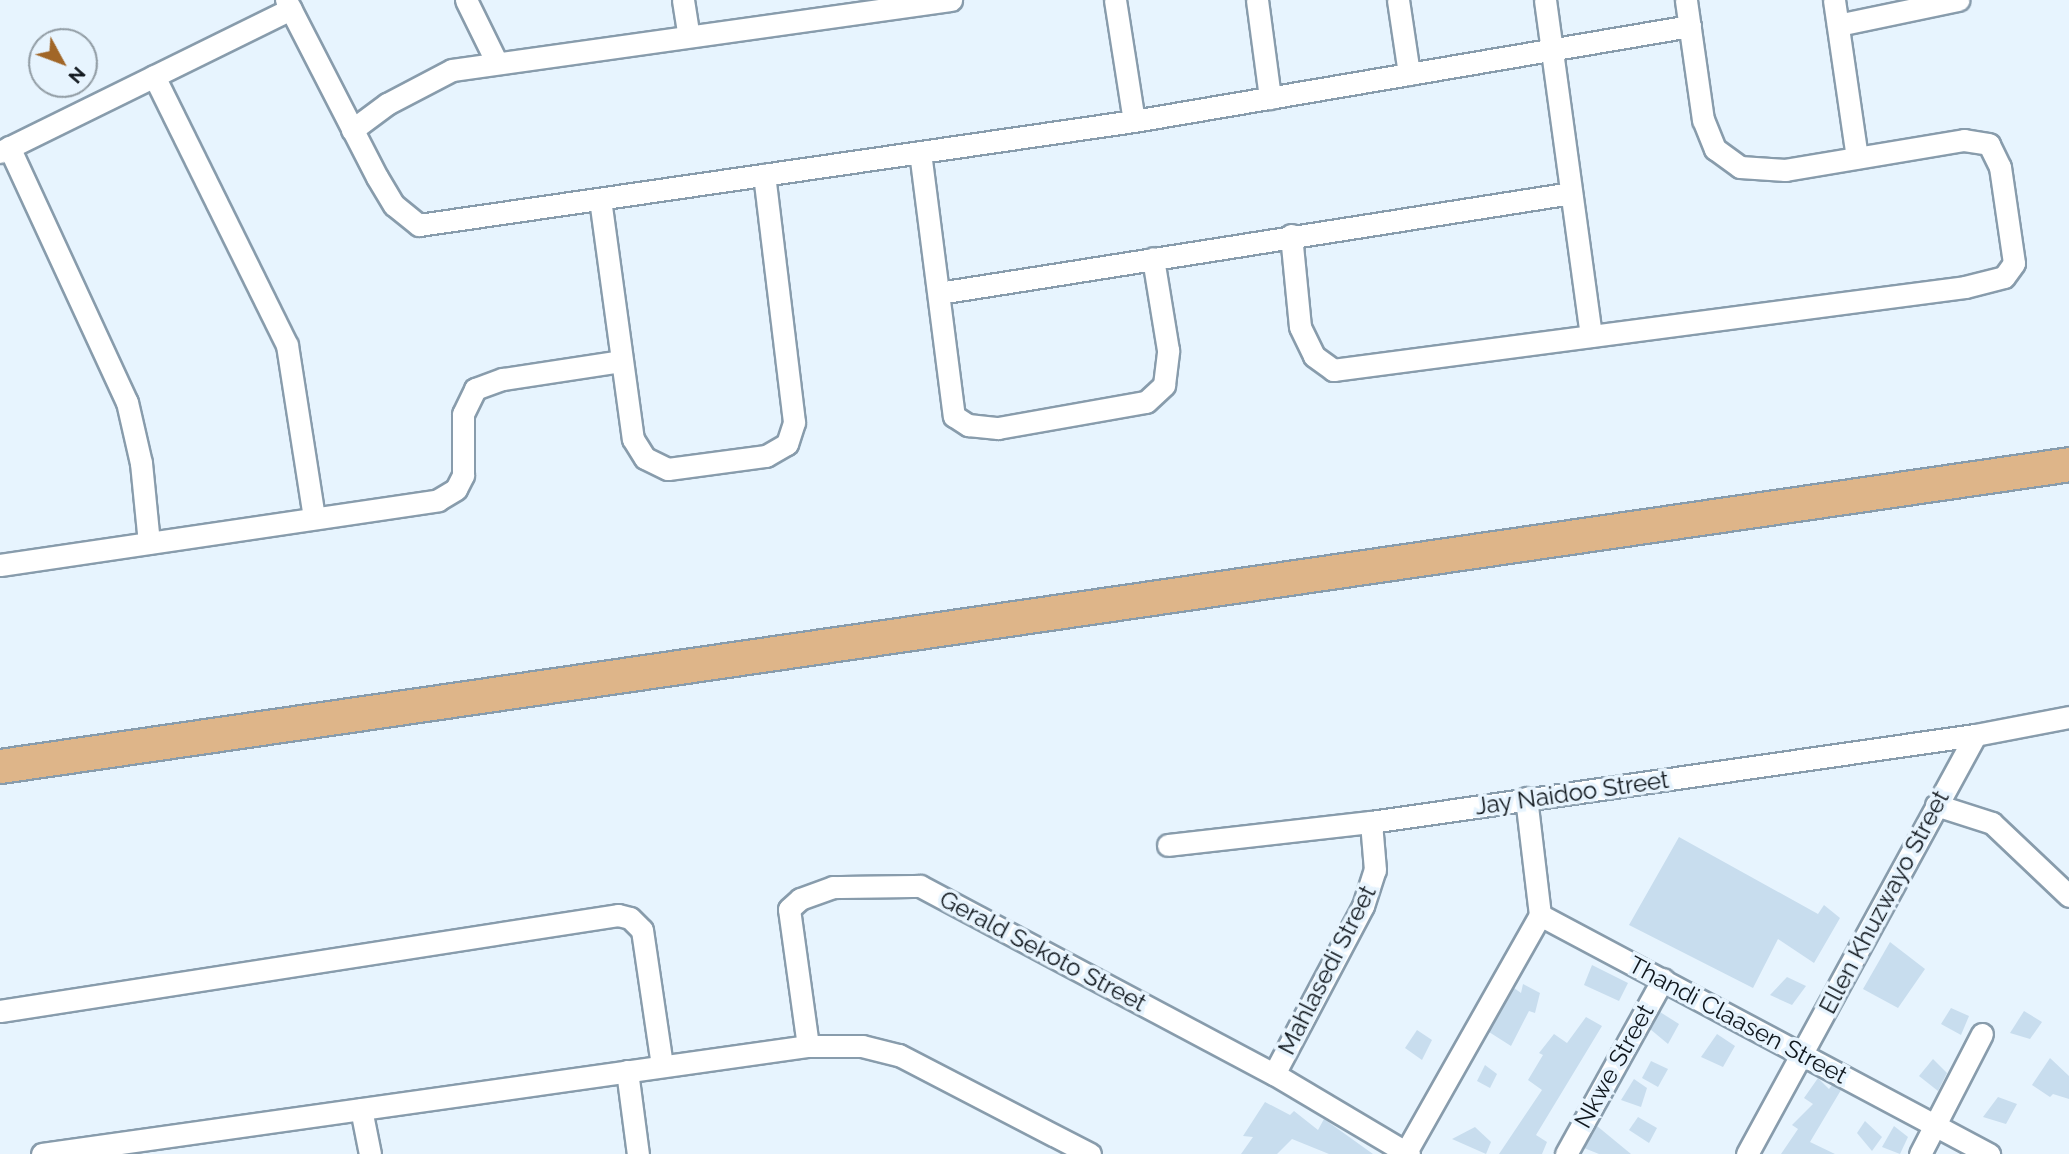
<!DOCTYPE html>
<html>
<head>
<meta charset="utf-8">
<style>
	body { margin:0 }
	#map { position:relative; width:2069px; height:1154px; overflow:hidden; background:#e7f4fe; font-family:Raleway,sans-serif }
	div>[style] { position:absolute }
	.building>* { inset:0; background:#c8ddee }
	.roads { filter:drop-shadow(2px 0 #889cac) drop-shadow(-2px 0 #889cac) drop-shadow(0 2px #889cac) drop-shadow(0 -2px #889cac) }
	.minor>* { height:21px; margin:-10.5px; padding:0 10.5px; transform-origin:10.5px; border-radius:10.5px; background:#fff }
	.primary>* { height:33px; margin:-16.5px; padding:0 16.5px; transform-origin:16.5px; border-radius:16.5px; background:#deb589 }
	span { translate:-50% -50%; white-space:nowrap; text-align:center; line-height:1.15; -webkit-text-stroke:7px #e7f4fe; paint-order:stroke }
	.street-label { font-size:24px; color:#10171d }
	.north { position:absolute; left:28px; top:28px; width:70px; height:70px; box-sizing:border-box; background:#e7f4fe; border:2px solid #919ca4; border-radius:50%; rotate:131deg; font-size:19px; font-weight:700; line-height:28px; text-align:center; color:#10171d }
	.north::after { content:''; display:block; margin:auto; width:24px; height:32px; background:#a16627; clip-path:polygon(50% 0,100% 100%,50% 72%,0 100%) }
</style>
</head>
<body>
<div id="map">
	<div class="building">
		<div style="clip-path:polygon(1679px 837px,1818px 914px,1824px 905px,1840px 918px,1814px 963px,1778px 939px,1753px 988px,1629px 925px)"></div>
		<div style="clip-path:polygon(1890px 942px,1925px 969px,1898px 1008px,1863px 989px)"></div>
		<div style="clip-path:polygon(1592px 965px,1628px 983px,1619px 1001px,1584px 985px)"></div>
		<div style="clip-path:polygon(1787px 977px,1806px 986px,1792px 1005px,1770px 995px)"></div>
		<div style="clip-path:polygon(1523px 984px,1540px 993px,1535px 1013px,1529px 1011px,1511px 1046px,1489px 1032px,1514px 988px,1521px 993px)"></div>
		<div style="clip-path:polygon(1951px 1008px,1969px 1016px,1961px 1035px,1941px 1024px)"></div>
		<div style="clip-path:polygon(2024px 1011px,2042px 1022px,2030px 1039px,2010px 1033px)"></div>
		<div style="clip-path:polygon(1660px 1012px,1679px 1024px,1668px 1044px,1650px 1029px)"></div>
		<div style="clip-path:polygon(1586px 1017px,1602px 1026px,1536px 1135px,1547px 1142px,1542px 1154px,1499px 1154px,1542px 1090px,1528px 1080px,1543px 1055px,1539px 1053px,1554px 1034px,1567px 1043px)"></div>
		<div style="clip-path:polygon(1417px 1030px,1432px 1040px,1422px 1060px,1405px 1048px)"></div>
		<div style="clip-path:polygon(1717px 1034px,1735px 1046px,1723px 1067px,1701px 1057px)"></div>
		<div style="clip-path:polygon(2050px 1058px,2069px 1076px,2069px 1099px,2053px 1094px,2050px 1097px,2032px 1085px)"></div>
		<div style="clip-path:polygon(1933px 1059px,1947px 1073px,1938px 1091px,1919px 1076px)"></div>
		<div style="clip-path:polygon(1651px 1061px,1668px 1069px,1658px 1087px,1642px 1078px)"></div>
		<div style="clip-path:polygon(1485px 1065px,1497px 1074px,1490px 1088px,1477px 1081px)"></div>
		<div style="clip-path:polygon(1818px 1078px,1829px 1089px,1832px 1085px,1841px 1090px,1810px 1142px,1835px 1154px,1781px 1154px,1798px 1129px,1792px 1125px,1813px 1104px,1804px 1098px)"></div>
		<div style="clip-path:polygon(1634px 1079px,1647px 1088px,1641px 1107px,1621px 1100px)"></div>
		<div style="clip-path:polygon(1998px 1097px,2017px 1104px,2006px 1124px,1983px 1117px)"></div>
		<div style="clip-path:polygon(1265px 1102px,1290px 1115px,1294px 1111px,1318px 1130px,1324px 1119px,1373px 1154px,1329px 1154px,1292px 1139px,1277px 1154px,1241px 1154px,1253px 1137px,1243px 1136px)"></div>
		<div style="clip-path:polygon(1638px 1117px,1657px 1128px,1649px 1143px,1629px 1130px)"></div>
		<div style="clip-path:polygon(1865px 1121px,1882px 1137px,1872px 1151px,1857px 1133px)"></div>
		<div style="clip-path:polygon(1597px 1126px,1631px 1154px,1599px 1154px,1584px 1148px)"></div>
		<div style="clip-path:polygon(1894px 1126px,1908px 1137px,1900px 1154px,1882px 1147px)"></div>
		<div style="clip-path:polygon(1475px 1127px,1491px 1142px,1486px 1154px,1452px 1139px)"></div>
	</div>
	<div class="roads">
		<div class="minor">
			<div style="left:286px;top:0;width:199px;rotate:62.8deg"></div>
			<div style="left:377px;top:177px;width:33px;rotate:59deg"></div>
			<div style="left:394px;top:205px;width:32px;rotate:39deg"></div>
			<div style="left:419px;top:225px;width:723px;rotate:-8.28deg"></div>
			<div style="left:1134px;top:121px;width:564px;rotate:-9.7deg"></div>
			<div style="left:466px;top:0;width:70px;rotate:63.8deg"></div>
			<div style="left:683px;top:0;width:36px;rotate:81deg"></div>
			<div style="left:1115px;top:0;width:122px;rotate:81.1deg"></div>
			<div style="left:1257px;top:0;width:99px;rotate:82.4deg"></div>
			<div style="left:1398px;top:0;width:75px;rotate:81.5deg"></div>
			<div style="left:1545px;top:0;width:339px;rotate:82.2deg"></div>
			<div style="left:1834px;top:0;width:159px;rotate:81.7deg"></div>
			<div style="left:1838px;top:25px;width:123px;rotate:-11.8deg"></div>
			<div style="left:154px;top:76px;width:300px;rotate:63.7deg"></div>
			<div style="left:287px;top:345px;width:175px;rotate:81.1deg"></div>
			<div style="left:352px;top:130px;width:44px;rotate:-36.6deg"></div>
			<div style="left:387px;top:104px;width:73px;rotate:-27.6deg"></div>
			<div style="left:452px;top:70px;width:504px;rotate:-7.99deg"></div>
			<div style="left:9px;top:147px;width:281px;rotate:65.2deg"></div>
			<div style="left:127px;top:402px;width:63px;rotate:77.1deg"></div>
			<div style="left:141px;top:463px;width:80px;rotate:84.3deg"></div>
			<div style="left:0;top:152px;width:324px;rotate:-26.2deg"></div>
			<div style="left:920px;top:152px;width:266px;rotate:82.7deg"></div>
			<div style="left:954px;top:416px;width:17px;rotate:33deg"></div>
			<div style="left:968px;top:425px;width:30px;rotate:6deg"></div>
			<div style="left:998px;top:428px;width:150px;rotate:-10deg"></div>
			<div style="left:1146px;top:402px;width:25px;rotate:-43deg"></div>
			<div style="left:1164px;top:385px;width:35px;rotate:-83deg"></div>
			<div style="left:1168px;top:350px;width:93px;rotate:-99.3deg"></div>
			<div style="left:600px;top:199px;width:242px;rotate:82.2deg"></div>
			<div style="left:633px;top:439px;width:22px;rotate:58deg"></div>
			<div style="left:645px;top:458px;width:25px;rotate:26deg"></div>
			<div style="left:668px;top:469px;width:99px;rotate:-7.6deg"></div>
			<div style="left:766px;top:456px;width:24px;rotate:-30deg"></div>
			<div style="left:787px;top:444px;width:23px;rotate:-72deg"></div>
			<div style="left:794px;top:422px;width:249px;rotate:-96.9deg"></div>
			<div style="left:1291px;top:235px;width:92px;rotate:84.4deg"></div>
			<div style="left:1300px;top:327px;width:32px;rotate:64deg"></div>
			<div style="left:1314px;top:356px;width:24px;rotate:36deg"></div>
			<div style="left:1333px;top:370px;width:637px;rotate:-7.48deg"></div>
			<div style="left:1965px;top:287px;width:40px;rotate:-14.4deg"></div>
			<div style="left:2004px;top:277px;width:17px;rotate:-54deg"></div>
			<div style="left:2014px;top:263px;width:97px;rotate:-98.3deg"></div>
			<div style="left:2000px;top:167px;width:25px;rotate:-116deg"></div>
			<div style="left:1989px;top:144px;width:25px;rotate:-171deg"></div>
			<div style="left:1964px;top:140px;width:181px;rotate:170.5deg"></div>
			<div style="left:1785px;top:170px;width:45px;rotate:-176.2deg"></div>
			<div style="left:1740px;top:167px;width:31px;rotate:-144deg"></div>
			<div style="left:1715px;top:149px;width:31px;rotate:-112deg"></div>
			<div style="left:1703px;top:120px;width:121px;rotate:-98.1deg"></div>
			<div style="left:939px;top:293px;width:640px;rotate:-8.99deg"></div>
			<div style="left:0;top:565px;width:443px;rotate:-8.4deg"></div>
			<div style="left:438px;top:500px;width:21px;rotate:-31deg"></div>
			<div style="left:456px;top:489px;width:16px;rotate:-63deg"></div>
			<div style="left:463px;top:475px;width:61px;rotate:-90deg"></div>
			<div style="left:463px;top:414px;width:28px;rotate:-64deg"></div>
			<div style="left:475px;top:389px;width:30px;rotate:-20deg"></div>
			<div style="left:503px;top:379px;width:120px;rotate:-8.6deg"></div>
			<div style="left:1936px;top:805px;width:59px;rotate:17.8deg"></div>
			<div style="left:1992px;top:823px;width:106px;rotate:43.5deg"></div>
			<div style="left:1168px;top:845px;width:204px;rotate:-6.5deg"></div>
			<div style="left:1371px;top:822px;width:610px;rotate:-8.2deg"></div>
			<div style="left:1975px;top:735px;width:96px;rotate:-10.8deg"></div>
			<div style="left:1540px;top:915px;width:509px;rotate:28.03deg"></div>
			<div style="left:0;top:1011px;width:625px;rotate:-8.83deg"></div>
			<div style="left:618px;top:915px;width:12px;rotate:14deg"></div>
			<div style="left:630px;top:918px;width:17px;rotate:45deg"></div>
			<div style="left:642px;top:930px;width:137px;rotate:81.6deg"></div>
			<div style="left:808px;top:1046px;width:138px;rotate:-97.9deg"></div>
			<div style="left:789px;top:909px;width:15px;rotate:-42deg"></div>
			<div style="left:800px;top:899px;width:35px;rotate:-20deg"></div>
			<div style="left:833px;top:887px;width:87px;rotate:-0.7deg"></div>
			<div style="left:920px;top:886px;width:401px;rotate:28deg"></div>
			<div style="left:1274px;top:1074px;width:157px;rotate:30.7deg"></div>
			<div style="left:627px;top:1071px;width:84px;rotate:82.5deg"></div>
			<div style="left:1274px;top:1074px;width:190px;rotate:-62.1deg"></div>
			<div style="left:1363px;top:906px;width:38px;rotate:-72deg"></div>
			<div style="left:1375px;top:870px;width:48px;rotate:-94.8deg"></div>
			<div style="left:361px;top:1109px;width:46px;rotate:78.7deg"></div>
			<div style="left:1406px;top:1152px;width:272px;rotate:-60.5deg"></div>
			<div style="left:1540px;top:915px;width:118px;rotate:-96.8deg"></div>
			<div style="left:42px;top:1154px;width:774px;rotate:-8.03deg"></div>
			<div style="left:808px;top:1046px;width:54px"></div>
			<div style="left:862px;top:1046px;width:38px;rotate:14deg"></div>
			<div style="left:899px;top:1055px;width:215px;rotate:27.4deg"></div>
			<div style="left:1566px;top:1154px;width:200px;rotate:-61deg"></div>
			<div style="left:1747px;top:1154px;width:477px;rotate:-61.4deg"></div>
			<div style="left:1920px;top:1154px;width:135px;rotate:-62.7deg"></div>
		</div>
		<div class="primary">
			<div style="left:0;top:766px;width:2091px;rotate:-8.3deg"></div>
		</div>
	</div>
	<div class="street-label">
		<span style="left:1572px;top:793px;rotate:-8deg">Jay Naidoo Street</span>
		<span style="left:1884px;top:902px;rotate:-62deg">Ellen Khuzwayo Street</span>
		<span style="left:1043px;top:951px;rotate:28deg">Gerald Sekoto Street</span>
		<span style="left:1327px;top:970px;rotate:-63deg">Mahlasedi Street</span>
		<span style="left:1738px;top:1020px;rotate:28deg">Thandi Claasen Street</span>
		<span style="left:1614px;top:1066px;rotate:-61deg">Nkwe Street</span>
	</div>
	<div class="north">N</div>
</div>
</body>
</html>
